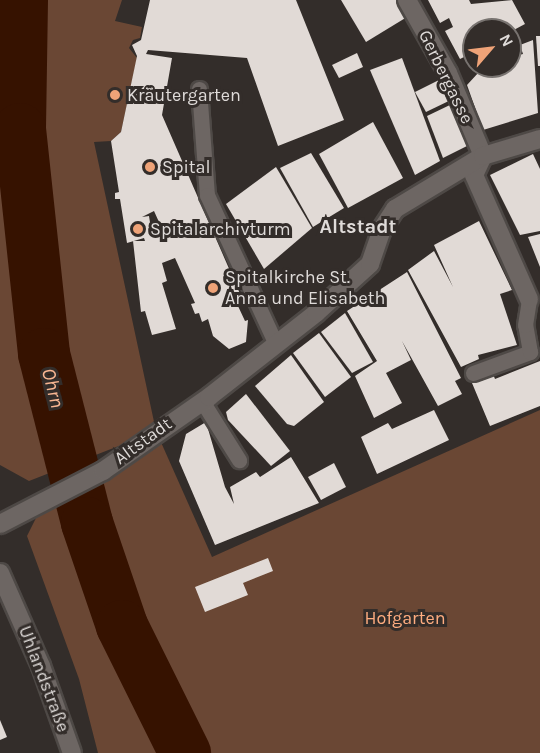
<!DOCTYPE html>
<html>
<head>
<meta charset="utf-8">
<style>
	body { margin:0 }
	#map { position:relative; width:540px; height:753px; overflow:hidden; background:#332d2a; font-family:Karla,sans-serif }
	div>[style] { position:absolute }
	.green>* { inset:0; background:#6a4734 }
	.river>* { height:52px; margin:-26px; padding:0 26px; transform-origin:26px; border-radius:26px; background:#361200 }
	.building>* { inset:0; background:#e1dad6 }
	.roads { filter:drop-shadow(2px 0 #4e4946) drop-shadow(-2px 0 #4e4946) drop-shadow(0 2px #4e4946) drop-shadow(0 -2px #4e4946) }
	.service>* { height:15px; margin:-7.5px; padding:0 7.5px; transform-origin:7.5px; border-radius:7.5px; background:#6d6663 }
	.minor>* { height:18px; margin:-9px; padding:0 9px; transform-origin:9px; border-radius:9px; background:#6d6663 }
	.secondary>* { height:18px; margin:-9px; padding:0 9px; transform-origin:9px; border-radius:9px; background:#6d6663 }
	.dots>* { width:16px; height:16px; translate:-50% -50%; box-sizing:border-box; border:3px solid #332d2a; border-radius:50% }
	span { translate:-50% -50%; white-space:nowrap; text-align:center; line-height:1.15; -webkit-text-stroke:6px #332d2a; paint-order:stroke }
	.street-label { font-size:18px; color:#dfdbd9 }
	.poi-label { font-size:18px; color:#dfdbd9 }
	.left { translate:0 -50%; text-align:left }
	.park-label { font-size:18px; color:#ffad80 }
	.neighbourhood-label { font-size:20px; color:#dfdbd9; font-weight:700 }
	.water-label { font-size:20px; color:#f8b692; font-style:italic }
	.north { position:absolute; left:462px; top:18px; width:60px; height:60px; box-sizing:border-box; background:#332d2a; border:2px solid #787370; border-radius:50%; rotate:62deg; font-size:16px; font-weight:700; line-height:24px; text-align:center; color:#dfdbd9 }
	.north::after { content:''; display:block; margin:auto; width:21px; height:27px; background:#efa378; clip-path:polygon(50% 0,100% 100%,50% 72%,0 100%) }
</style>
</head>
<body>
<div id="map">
	<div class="green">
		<div style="clip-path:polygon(0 0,122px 0,115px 21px,142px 27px,140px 38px,133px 40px,129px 48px,137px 58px,121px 132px,111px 141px,94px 142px,156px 431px,212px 557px,540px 410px,540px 753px,98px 753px,79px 679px,27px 536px,38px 514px,152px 433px,29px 481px,0 465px)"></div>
	</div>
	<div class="river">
		<div style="left:22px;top:0;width:129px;rotate:90.9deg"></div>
		<div style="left:20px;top:129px;width:226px;rotate:83.9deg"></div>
		<div style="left:44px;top:354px;width:174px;rotate:75.7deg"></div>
		<div style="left:87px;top:523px;width:109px;rotate:71.2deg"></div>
		<div style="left:122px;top:626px;width:142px;rotate:63.6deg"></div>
	</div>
	<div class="building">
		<div style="clip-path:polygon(evenodd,150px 0,296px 0,344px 120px,278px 146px,247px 58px,148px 50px,146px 54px,172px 58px,162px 115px,244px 303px,238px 306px,245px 321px,248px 320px,246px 342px,229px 349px,213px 336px,208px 319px,202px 322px,199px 313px,195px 314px,191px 304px,195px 303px,175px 258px,162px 263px,167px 281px,162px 283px,176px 329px,152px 335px,145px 311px,141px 312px,133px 241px,145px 241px,144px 238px,127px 243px,120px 199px,115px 199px,115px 193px,119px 192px,111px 141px,121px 132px,137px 56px,132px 45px,141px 40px,150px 0,154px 211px,163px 231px,152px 235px,149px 216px,142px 217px,154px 211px)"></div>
		<div style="clip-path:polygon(341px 0,396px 0,407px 17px,366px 42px)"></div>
		<div style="clip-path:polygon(428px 0,469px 0,471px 4px,512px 0,525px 24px,510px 32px,474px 30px,474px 52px,460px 59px,445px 31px,453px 27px,449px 18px,440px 23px)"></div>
		<div style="clip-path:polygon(536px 36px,540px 36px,540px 66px,538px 66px)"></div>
		<div style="clip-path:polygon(533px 40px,538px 113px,483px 130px,467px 85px,479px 72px,487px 70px,485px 66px,510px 66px,510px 57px,523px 54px,520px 45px)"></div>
		<div style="clip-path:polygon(357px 53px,363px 67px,339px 78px,332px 65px)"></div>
		<div style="clip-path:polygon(402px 58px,440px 161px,415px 175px,370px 70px)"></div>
		<div style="clip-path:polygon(445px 77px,455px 98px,426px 112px,415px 92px)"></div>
		<div style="clip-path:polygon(452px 104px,471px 144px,443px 158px,427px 116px)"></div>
		<div style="clip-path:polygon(373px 122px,403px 178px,348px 208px,319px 154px)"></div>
		<div style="clip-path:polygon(311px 153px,344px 208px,313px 227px,280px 168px)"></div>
		<div style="clip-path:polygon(533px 154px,540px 169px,540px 231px,520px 235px,490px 175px)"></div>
		<div style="clip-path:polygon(276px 167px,312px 228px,264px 269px,226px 204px)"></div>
		<div style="clip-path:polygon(479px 221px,512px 290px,500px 294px,517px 345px,478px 355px,479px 359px,461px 367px,408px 270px,434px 251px,453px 287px,434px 245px)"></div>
		<div style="clip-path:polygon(540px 234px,540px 267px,528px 237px)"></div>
		<div style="clip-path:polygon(407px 272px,461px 378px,455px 381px,462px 394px,438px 406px,402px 341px,411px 360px,386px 373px,402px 403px,374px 418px,355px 376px,377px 361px,347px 311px)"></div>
		<div style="clip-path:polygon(345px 313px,373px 362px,352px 373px,321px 332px)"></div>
		<div style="clip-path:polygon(319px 333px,351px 377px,325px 397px,293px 353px)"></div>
		<div style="clip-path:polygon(291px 355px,324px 402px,294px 426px,287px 424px,255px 386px)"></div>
		<div style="clip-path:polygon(540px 361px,540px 406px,490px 426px,472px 383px,493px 374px,495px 379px)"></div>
		<div style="clip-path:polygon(246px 394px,290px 451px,271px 466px,228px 420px,226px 412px)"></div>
		<div style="clip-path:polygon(434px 410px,449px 440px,377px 474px,361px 437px,388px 423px,392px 429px)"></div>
		<div style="clip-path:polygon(206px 422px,225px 487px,234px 504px,230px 487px,256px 472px,260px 477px,291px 457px,319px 503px,215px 545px,179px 461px,186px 434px)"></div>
		<div style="clip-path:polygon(334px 463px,346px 487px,321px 500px,308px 477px)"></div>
		<div style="clip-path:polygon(268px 558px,273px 571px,243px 583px,248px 595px,205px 612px,195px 587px)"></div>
		<div style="clip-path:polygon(0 720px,7px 737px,0 740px)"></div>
	</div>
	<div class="roads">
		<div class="service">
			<div style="left:199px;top:89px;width:106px;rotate:85.7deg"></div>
			<div style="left:207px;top:195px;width:164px;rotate:65.2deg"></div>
			<div style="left:473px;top:373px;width:61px;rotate:-20.2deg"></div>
			<div style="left:530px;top:352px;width:27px;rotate:-100deg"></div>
			<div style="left:525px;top:325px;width:26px;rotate:-81deg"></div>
			<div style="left:202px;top:401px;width:70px;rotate:57.9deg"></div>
		</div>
		<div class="minor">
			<div style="left:407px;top:0;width:84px;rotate:60.7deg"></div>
			<div style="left:448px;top:73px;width:90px;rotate:67.1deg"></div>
			<div style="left:483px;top:156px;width:21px;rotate:115deg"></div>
			<div style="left:474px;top:175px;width:136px;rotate:66.1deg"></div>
			<div style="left:0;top:524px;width:116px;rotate:-27.2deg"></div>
			<div style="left:103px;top:471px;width:129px;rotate:-34.9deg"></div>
			<div style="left:209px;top:397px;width:136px;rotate:-38.1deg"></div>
			<div style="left:316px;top:313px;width:73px;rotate:-42.2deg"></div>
			<div style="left:370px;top:264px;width:37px;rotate:-71deg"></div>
			<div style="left:382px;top:229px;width:24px;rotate:-57deg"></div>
			<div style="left:395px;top:209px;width:103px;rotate:-31.1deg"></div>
			<div style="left:483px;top:156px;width:59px;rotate:-16.6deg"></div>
		</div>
		<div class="secondary">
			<div style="left:0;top:573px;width:102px;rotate:66.2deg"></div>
			<div style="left:41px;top:666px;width:92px;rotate:70.4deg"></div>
		</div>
	</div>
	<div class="dots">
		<div style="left:115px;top:95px;background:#efa378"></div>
		<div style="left:150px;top:167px;background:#efa378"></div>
		<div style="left:138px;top:229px;background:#efa378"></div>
		<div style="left:213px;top:288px;background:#efa378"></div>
	</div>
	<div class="street-label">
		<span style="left:446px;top:77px;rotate:64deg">Gerbergasse</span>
		<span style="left:143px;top:441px;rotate:-36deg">Altstadt</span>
		<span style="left:44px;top:679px;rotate:69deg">Uhlandstraße</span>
	</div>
	<div class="poi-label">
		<span class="left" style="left:127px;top:95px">Kräutergarten</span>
		<span class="left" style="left:162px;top:167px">Spital</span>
		<span class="left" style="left:150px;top:229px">Spitalarchivturm</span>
		<span class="left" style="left:225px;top:288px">Spitalkirche St.<br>Anna und Elisabeth</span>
	</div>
	<div class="park-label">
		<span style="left:405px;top:618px">Hofgarten</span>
	</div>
	<div class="neighbourhood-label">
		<span style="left:358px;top:226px">Altstadt</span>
	</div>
	<div class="water-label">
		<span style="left:53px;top:388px;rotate:76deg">Ohrn</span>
	</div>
	<div class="north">N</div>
</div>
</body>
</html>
